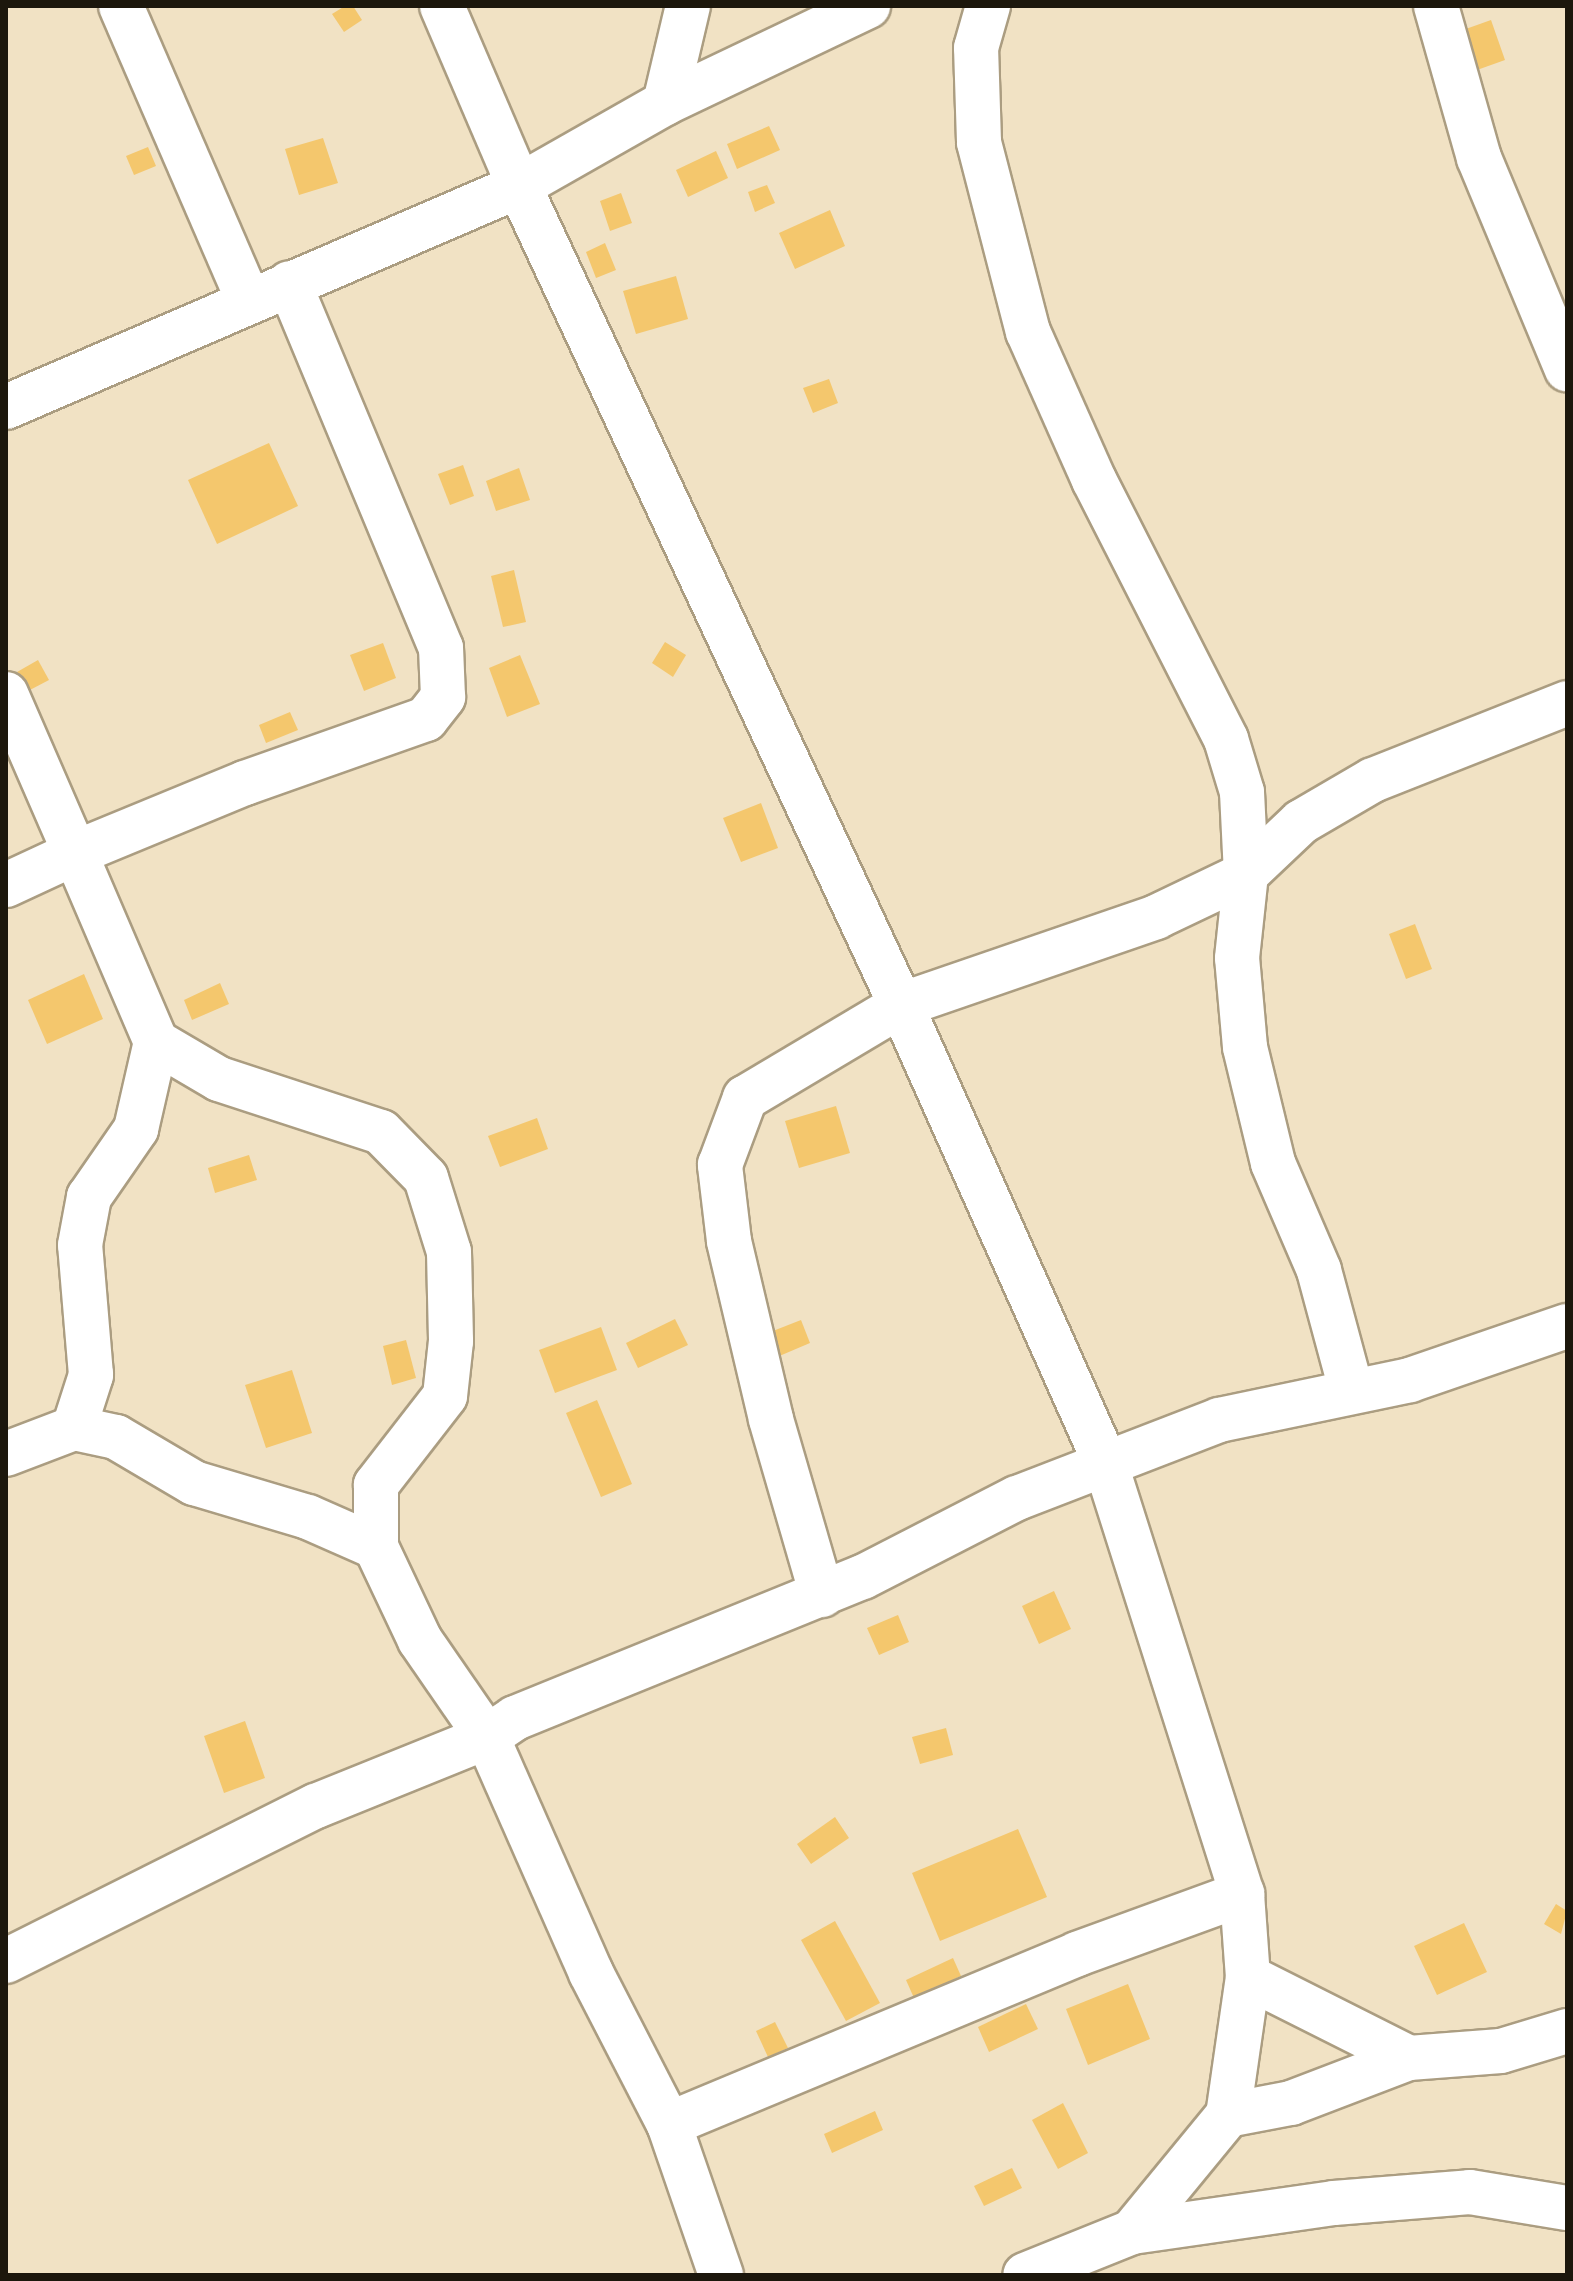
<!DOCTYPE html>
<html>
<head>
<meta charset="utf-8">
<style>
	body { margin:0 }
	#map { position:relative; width:1573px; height:2281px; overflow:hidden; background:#f1e2c4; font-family:"Fira Sans",sans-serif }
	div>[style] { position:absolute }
	.building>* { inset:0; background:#f4c76d }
	.roads { filter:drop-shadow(2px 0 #ab9d81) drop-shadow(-2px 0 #ab9d81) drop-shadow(0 2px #ab9d81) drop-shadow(0 -2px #ab9d81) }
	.minor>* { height:44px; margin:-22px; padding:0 22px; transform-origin:22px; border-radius:22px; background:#fff }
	span { translate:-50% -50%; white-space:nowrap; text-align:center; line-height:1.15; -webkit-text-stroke:6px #feefd1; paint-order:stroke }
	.frame { position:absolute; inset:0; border:8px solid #1c170c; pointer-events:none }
</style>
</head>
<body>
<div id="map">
	<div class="building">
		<div style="clip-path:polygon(345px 6px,353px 6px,362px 20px,344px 32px,332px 14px)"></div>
		<div style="clip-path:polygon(1491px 20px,1505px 60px,1477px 70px,1463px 30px)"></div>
		<div style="clip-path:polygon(769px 126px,780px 150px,737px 169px,727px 144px)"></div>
		<div style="clip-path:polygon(323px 138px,338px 183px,299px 195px,285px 149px)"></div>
		<div style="clip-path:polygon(148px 147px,156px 166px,134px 175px,126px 156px)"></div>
		<div style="clip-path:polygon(716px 151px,728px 178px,688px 197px,676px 170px)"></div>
		<div style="clip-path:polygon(767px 185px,775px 203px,755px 212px,748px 192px)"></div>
		<div style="clip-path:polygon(621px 193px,632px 223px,610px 231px,600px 201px)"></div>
		<div style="clip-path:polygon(830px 210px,845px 246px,795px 269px,779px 233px)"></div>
		<div style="clip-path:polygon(605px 243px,616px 270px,596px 278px,586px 252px)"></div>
		<div style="clip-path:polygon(676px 276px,688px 319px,636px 334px,623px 291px)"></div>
		<div style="clip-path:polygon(829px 379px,838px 403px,813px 413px,803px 388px)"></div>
		<div style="clip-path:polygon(269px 443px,298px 506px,217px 544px,188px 480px)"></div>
		<div style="clip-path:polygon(463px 465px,474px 496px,450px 505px,438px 474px)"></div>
		<div style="clip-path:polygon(519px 468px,530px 500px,496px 511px,486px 481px)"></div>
		<div style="clip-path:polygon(514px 570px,526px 622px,503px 627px,491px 576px)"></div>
		<div style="clip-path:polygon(665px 642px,686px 655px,673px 677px,652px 663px)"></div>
		<div style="clip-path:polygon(383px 643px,396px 678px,364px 691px,350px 655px)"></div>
		<div style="clip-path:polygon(520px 655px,540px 704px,507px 717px,489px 668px)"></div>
		<div style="clip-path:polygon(38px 660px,49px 680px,28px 691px,17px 672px)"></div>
		<div style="clip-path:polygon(290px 712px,298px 730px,266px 743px,259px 725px)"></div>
		<div style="clip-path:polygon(761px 803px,778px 848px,741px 862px,723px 818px)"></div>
		<div style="clip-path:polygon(1415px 924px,1432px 969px,1406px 979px,1389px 934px)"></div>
		<div style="clip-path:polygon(84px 974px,103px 1019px,47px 1044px,28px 1000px)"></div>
		<div style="clip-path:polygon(220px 983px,229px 1004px,192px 1020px,184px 1000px)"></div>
		<div style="clip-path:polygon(836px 1106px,850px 1153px,799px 1168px,785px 1121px)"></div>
		<div style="clip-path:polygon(537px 1118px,548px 1149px,500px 1167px,488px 1136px)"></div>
		<div style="clip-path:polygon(249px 1155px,257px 1180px,215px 1193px,208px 1168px)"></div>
		<div style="clip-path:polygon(675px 1319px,688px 1345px,638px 1368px,626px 1343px)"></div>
		<div style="clip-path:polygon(801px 1320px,810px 1343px,770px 1360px,760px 1336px)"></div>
		<div style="clip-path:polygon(601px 1327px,617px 1370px,555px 1393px,539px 1350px)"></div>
		<div style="clip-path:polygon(406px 1340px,416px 1378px,392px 1385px,383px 1346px)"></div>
		<div style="clip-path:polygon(292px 1370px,312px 1433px,266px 1448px,245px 1385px)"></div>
		<div style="clip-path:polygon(597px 1400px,632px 1484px,601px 1497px,566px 1413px)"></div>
		<div style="clip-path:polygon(1054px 1591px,1071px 1629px,1039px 1644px,1022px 1606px)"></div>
		<div style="clip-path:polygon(898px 1615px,909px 1642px,879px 1655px,867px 1628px)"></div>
		<div style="clip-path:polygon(245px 1721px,265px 1778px,224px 1793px,204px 1736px)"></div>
		<div style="clip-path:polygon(946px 1728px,953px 1755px,920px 1764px,912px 1737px)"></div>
		<div style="clip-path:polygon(835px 1817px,849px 1838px,811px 1864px,797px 1844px)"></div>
		<div style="clip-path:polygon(1018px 1829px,1047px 1897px,940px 1941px,912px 1873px)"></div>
		<div style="clip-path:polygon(1556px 1904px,1567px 1911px,1561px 1934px,1544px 1924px)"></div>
		<div style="clip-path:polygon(835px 1921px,880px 2003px,846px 2021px,801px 1940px)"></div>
		<div style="clip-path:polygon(1464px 1923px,1487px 1972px,1437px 1995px,1414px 1946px)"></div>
		<div style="clip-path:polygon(953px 1958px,961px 1976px,914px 1998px,906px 1980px)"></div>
		<div style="clip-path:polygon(1128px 1984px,1150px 2039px,1088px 2065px,1066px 2009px)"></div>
		<div style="clip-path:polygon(1026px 2004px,1038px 2029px,989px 2052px,978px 2027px)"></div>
		<div style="clip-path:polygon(775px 2022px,788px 2048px,768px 2057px,756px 2031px)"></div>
		<div style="clip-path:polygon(1063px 2103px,1088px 2153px,1058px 2169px,1032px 2120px)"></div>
		<div style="clip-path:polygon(875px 2111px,883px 2130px,832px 2153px,824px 2134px)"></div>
		<div style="clip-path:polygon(1012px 2168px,1022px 2188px,984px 2206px,974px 2186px)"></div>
	</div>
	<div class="roads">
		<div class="minor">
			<div style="left:121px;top:6px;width:322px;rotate:66.6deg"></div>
			<div style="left:442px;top:6px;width:196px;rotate:66.8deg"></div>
			<div style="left:519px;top:186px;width:904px;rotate:64.99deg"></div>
			<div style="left:901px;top:1005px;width:500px;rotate:65.94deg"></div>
			<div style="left:1105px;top:1462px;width:453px;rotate:72.4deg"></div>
			<div style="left:1242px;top:1894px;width:83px;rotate:85.9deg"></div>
			<div style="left:1248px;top:1977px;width:139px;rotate:98.2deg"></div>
			<div style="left:1228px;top:2115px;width:151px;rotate:129.4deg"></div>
			<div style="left:1132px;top:2232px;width:115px;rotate:158.1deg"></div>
			<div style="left:1436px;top:6px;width:158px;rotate:74.2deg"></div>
			<div style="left:1479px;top:158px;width:229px;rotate:67.4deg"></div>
			<div style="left:665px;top:103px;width:100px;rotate:-76.7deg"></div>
			<div style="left:6px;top:407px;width:559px;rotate:-23.31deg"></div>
			<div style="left:519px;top:186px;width:168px;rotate:-29.6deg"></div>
			<div style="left:665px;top:103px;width:225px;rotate:-25.5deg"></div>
			<div style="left:6px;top:694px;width:173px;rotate:66.5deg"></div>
			<div style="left:75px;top:853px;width:76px;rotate:155.1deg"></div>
			<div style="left:156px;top:1042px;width:73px;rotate:30.4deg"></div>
			<div style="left:219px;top:1079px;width:170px;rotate:18.1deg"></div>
			<div style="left:381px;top:1132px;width:64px;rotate:45.6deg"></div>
			<div style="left:426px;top:1178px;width:77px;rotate:72.7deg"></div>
			<div style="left:449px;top:1252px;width:89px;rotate:88.7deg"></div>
			<div style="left:451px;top:1341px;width:55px;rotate:96.2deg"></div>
			<div style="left:445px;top:1396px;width:113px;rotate:127.8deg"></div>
			<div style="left:376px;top:1485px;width:62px;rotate:90deg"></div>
			<div style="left:376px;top:1547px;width:103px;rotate:64.7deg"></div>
			<div style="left:420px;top:1640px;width:118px;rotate:55.4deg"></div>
			<div style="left:487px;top:1737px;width:258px;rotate:66.2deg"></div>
			<div style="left:591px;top:1973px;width:170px;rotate:62.7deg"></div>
			<div style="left:669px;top:2124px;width:160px;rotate:71deg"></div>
			<div style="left:1351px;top:1389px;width:123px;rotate:-105.1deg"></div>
			<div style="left:1319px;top:1270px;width:116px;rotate:-113.3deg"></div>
			<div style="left:1273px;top:1163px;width:119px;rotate:-103.6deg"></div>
			<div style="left:1245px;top:1047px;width:89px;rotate:-95.1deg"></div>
			<div style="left:1237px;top:958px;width:84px;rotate:-83.9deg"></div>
			<div style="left:1246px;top:874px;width:76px;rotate:-43.4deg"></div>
			<div style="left:1301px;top:822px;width:83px;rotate:-30.3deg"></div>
			<div style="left:1373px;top:780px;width:209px;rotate:-21.6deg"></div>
			<div style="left:74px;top:1428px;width:56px;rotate:-72.2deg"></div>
			<div style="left:91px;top:1375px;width:130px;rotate:-94.8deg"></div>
			<div style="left:80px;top:1245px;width:49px;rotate:-79.4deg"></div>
			<div style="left:89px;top:1197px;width:83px;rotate:-55.3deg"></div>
			<div style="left:136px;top:1129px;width:89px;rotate:-77.1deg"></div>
			<div style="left:156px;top:1042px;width:206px;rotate:-113.2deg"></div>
			<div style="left:75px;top:853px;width:184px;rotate:-22.4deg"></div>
			<div style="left:245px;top:783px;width:192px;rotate:-19.5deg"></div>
			<div style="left:426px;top:719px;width:28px;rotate:-52deg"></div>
			<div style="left:443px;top:697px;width:49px;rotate:-92.3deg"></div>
			<div style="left:441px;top:648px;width:395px;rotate:-112.6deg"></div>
			<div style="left:6px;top:1454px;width:73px;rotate:-20.9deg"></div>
			<div style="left:74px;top:1428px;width:43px;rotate:12.1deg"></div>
			<div style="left:116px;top:1437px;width:91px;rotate:30.5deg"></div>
			<div style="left:194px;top:1483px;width:119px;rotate:16.6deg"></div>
			<div style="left:308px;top:1517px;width:74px;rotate:23.8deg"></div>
			<div style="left:822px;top:1595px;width:183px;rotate:-106.2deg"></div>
			<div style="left:771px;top:1419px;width:183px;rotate:-103.3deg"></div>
			<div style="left:729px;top:1241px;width:77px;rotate:-96.8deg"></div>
			<div style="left:720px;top:1165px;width:72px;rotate:-69.5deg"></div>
			<div style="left:745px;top:1098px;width:182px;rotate:-30.8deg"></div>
			<div style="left:901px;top:1005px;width:270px;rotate:-19deg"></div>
			<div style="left:1156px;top:917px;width:100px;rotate:-25.5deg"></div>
			<div style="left:1246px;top:874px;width:82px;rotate:-92.8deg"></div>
			<div style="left:1242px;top:792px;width:55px;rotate:-106.8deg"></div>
			<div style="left:1226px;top:739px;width:291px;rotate:-117deg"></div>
			<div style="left:1094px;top:480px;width:162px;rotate:-114deg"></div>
			<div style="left:1028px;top:332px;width:196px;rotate:-104.5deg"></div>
			<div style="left:979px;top:142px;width:94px;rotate:-91.8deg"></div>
			<div style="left:976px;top:48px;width:44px;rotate:-74.1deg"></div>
			<div style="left:6px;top:1961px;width:347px;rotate:-26.6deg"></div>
			<div style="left:316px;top:1806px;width:184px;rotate:-22deg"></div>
			<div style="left:487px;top:1737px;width:34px;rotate:-34deg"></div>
			<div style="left:515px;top:1718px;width:375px;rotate:-22.1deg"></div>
			<div style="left:863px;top:1577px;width:173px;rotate:-27.2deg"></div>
			<div style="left:1017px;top:1498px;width:217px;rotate:-21.1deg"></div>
			<div style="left:1219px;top:1420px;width:195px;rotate:-11.8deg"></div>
			<div style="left:1410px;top:1380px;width:166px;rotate:-19deg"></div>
			<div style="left:1248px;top:1977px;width:180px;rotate:26.7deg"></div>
			<div style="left:1409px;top:2058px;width:92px;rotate:-4.4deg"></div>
			<div style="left:1501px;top:2051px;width:69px;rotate:-16.9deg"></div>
			<div style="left:1228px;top:2115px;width:64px;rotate:-10.8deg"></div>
			<div style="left:1291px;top:2103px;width:126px;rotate:-20.9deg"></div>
			<div style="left:669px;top:2124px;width:442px;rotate:-22.6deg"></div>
			<div style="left:1077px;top:1954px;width:176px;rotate:-20deg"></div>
			<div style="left:1132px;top:2232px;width:204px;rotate:-8.2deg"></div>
			<div style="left:1334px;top:2203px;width:136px;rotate:-4.6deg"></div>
			<div style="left:1470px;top:2192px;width:98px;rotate:9.4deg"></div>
		</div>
	</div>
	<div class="frame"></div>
</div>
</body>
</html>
